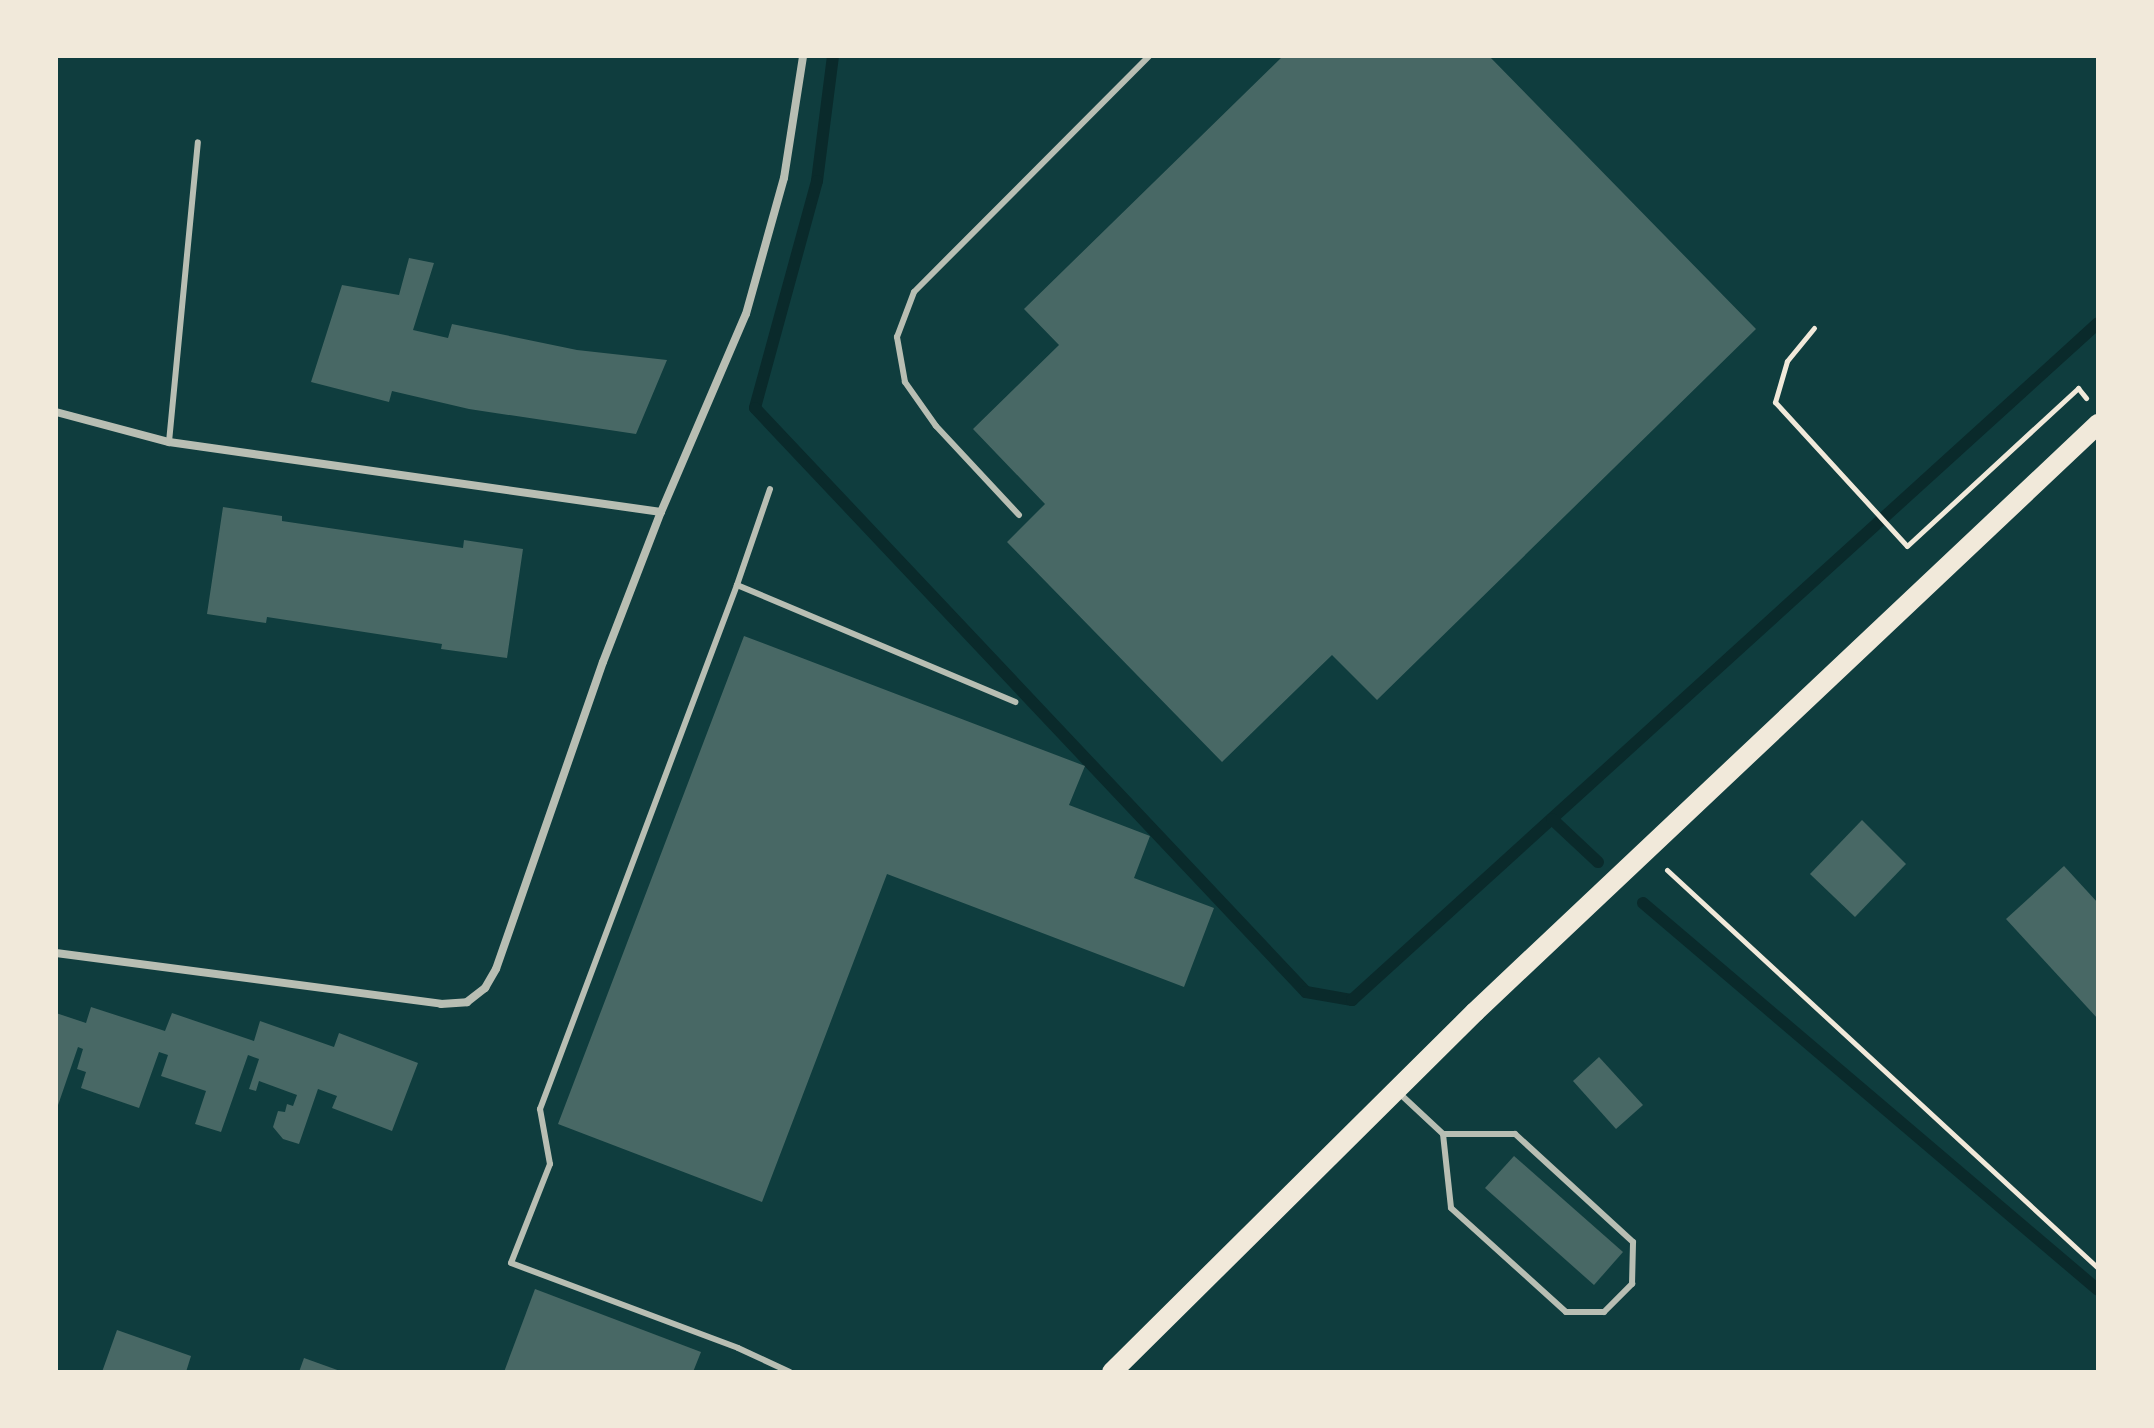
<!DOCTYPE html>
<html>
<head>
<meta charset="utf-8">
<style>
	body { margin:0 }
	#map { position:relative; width:2154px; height:1428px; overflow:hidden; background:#0f3d3e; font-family:"Exo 2",sans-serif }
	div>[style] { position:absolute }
	.stream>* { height:12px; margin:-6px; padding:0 6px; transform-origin:6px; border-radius:6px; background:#0a2a2b }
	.building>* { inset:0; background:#486865 }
	.path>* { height:5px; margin:-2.5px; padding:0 2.5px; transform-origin:2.5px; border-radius:2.5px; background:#f1e9da }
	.service>* { height:6px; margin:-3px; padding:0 3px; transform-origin:3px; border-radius:3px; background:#b8beb3 }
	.minor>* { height:8px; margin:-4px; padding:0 4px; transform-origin:4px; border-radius:4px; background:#b8beb3 }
	.primary>* { height:20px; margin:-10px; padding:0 10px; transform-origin:10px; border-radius:10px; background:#f1e9da }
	span { translate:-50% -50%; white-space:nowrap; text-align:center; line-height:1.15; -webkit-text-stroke:6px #f1e9da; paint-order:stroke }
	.frame { position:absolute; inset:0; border:58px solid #f1e9da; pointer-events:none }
</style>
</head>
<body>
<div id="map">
	<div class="stream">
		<div style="left:833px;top:56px;width:126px;rotate:97.3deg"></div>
		<div style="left:817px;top:181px;width:235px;rotate:105.3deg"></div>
		<div style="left:755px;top:408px;width:803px;rotate:46.67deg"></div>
		<div style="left:1306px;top:992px;width:47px;rotate:9.9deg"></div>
		<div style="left:1352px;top:1000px;width:1007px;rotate:-42.22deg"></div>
		<div style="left:1552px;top:819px;width:63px;rotate:43.1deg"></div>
		<div style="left:1643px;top:903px;width:597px;rotate:40.38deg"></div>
	</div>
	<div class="building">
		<div style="clip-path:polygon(1283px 56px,1489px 56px,1756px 329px,1377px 700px,1332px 655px,1222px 762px,1007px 542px,1045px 504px,973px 429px,1059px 345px,1024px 309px)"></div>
		<div style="clip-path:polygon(409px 258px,434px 263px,413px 330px,448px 338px,452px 324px,577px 350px,667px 360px,636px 434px,469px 409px,392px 391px,389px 402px,311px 382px,342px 285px,399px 295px)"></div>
		<div style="clip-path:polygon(223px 507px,282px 516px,282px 521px,463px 548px,464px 540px,523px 549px,507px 658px,441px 649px,442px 644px,267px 617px,266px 623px,207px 614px)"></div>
		<div style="clip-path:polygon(744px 636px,1085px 766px,1069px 805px,1150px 836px,1134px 878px,1214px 908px,1184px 987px,887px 874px,762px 1202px,558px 1124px)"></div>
		<div style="clip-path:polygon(1862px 820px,1906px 864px,1855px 917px,1810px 874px)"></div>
		<div style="clip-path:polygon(2064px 866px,2098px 903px,2098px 1019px,2006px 919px)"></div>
		<div style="clip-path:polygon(91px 1007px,165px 1031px,172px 1013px,254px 1041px,260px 1021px,334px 1047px,339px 1033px,418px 1063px,392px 1131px,332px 1108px,337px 1096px,318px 1089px,299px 1144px,283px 1139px,273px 1127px,278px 1111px,285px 1112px,287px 1104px,293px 1106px,297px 1095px,259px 1081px,256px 1091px,249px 1089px,259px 1059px,248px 1055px,221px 1132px,195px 1124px,206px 1091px,161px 1076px,168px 1055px,159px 1052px,139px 1108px,81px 1088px,86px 1072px,77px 1069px,83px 1049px,78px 1047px,56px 1111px,56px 1013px,86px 1023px)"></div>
		<div style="clip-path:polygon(1599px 1057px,1643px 1105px,1616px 1129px,1573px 1081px)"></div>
		<div style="clip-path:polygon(1514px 1156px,1623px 1252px,1594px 1285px,1485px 1188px)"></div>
		<div style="clip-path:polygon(535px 1289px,701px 1352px,693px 1372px,504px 1372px)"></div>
		<div style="clip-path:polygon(117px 1330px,191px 1356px,186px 1372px,102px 1372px)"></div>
		<div style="clip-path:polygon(304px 1358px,343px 1372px,299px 1372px)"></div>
	</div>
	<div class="path">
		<div style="left:1814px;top:328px;width:43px;rotate:129.3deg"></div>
		<div style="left:1787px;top:361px;width:43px;rotate:106.3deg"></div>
		<div style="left:1775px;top:402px;width:195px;rotate:47.5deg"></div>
		<div style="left:1907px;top:546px;width:233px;rotate:-42.7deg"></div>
		<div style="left:2078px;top:388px;width:13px;rotate:51deg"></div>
		<div style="left:1667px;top:870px;width:587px;rotate:42.72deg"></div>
	</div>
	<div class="service">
		<div style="left:169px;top:442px;width:301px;rotate:-84.5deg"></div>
		<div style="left:770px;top:489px;width:102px;rotate:109deg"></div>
		<div style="left:737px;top:585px;width:560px;rotate:110.6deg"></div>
		<div style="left:540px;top:1109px;width:56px;rotate:79.7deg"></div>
		<div style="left:550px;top:1164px;width:106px;rotate:111.5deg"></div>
		<div style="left:511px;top:1263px;width:242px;rotate:20.5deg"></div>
		<div style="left:738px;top:1348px;width:57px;rotate:24.8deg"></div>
		<div style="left:1019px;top:515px;width:122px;rotate:-133deg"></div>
		<div style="left:936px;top:426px;width:54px;rotate:-125.2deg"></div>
		<div style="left:905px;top:382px;width:46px;rotate:-100.1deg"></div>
		<div style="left:897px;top:337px;width:48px;rotate:-69.3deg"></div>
		<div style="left:914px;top:292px;width:333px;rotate:-45.1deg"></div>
		<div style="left:737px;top:585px;width:302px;rotate:22.8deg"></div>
		<div style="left:1398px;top:1092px;width:62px;rotate:43deg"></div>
		<div style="left:1443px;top:1134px;width:74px;rotate:83.8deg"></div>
		<div style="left:1451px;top:1208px;width:155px;rotate:42.1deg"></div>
		<div style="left:1566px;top:1312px;width:38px"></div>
		<div style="left:1604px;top:1312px;width:40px;rotate:-45deg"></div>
		<div style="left:1632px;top:1284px;width:42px;rotate:-88.6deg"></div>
		<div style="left:1633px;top:1242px;width:160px;rotate:-137.5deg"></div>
		<div style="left:1515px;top:1134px;width:72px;rotate:180deg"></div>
	</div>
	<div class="minor">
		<div style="left:56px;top:412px;width:117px;rotate:14.9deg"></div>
		<div style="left:169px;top:442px;width:497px;rotate:8.1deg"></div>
		<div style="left:56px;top:953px;width:388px;rotate:7.5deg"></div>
		<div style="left:441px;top:1004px;width:26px;rotate:-4deg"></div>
		<div style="left:467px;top:1002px;width:23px;rotate:-38deg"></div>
		<div style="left:485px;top:988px;width:22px;rotate:-60deg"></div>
		<div style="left:496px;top:969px;width:325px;rotate:-70.8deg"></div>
		<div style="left:603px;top:662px;width:161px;rotate:-68.9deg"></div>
		<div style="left:661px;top:512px;width:215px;rotate:-66.8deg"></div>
		<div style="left:746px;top:314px;width:141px;rotate:-74.4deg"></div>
		<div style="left:784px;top:178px;width:123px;rotate:-81.1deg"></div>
	</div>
	<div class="primary">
		<div style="left:1112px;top:1372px;width:511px;rotate:-44.76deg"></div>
		<div style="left:1475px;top:1012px;width:857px;rotate:-43.34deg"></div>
	</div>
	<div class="frame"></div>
</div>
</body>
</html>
